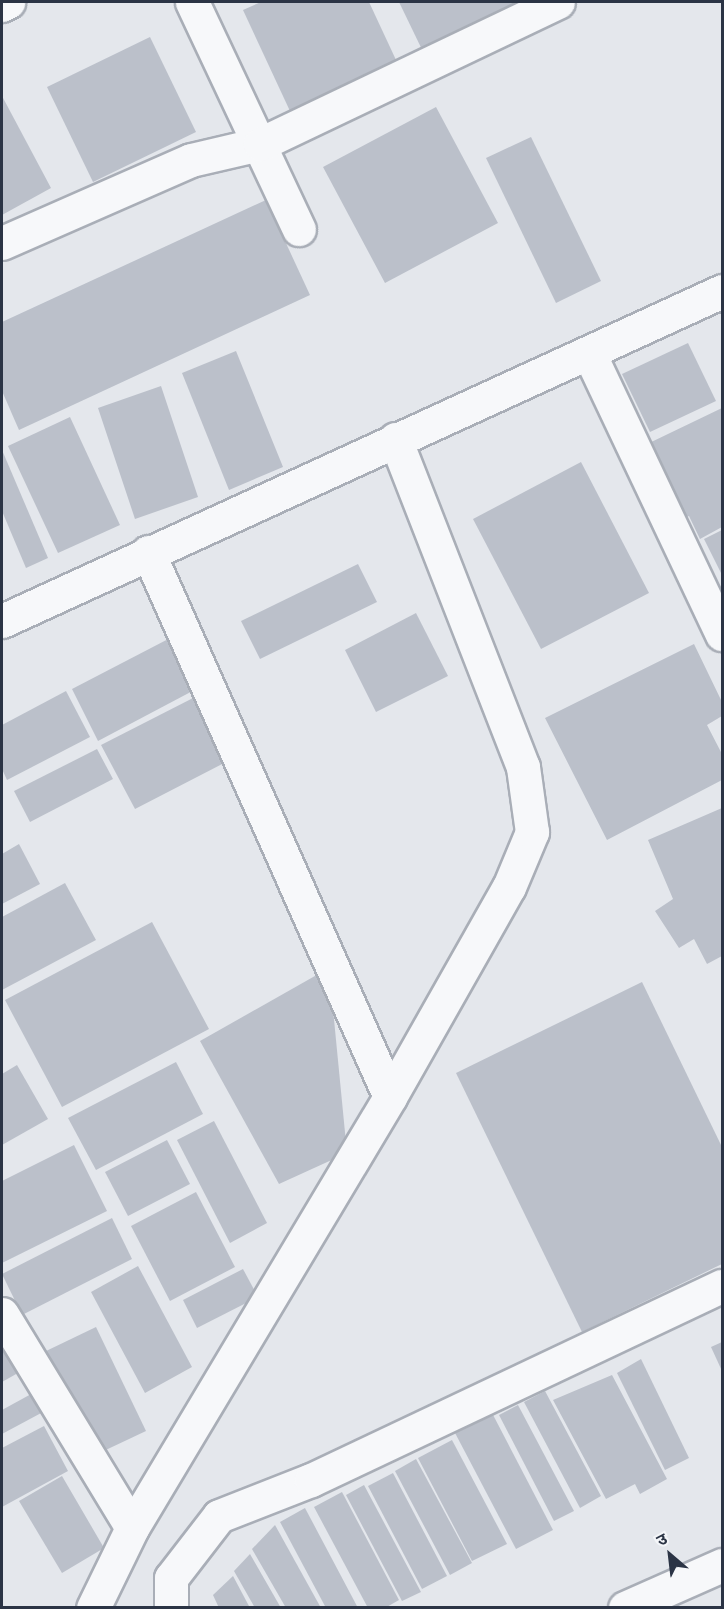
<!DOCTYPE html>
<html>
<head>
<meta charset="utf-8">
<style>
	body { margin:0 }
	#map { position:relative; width:724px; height:1609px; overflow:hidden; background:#e4e7ec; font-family:"PT Sans Narrow","Noto Sans Devanagari",sans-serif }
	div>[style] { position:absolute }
	.building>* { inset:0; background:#bbc0ca }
	.roads { filter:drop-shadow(2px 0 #a9aeb7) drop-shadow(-2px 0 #a9aeb7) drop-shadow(0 2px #a9aeb7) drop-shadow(0 -2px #a9aeb7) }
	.minor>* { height:33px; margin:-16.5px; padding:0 16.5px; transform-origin:16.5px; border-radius:16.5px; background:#f7f8fa }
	span { translate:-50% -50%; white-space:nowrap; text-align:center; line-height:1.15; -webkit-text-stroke:6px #f4f6f9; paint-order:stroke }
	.frame { position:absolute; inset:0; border:3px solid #2b3445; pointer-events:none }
	.north { position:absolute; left:640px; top:1525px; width:60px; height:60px; -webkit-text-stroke:4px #f4f6f9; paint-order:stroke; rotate:332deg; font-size:16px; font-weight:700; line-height:24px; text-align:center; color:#2b3445 }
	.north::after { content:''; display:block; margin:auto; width:21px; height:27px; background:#2b3445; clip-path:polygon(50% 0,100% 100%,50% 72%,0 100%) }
</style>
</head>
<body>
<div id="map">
	<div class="building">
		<div style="clip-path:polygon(261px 2px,369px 2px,403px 75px,296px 124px,243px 10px)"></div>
		<div style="clip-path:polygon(399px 2px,552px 2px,428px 62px)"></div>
		<div style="clip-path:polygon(150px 37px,196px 132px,93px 182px,47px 87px)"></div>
		<div style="clip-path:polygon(2px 96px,51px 188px,2px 215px)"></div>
		<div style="clip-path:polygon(436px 107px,498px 223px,385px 283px,323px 167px)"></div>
		<div style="clip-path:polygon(531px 137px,601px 281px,556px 303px,486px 158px)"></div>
		<div style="clip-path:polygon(266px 200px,310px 295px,19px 430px,2px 391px,2px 322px)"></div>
		<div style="clip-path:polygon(688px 343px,716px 401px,650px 432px,622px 374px)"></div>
		<div style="clip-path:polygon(236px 351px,283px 467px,229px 490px,182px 373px)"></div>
		<div style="clip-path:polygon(161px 386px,198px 497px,135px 519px,98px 408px)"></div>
		<div style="clip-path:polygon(722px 408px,722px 527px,700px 539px,689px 516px,683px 519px,643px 446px)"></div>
		<div style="clip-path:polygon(70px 417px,120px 525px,58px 553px,8px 446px)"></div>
		<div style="clip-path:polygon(2px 450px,48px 558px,26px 568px,2px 511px)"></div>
		<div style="clip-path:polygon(581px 462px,649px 593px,541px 649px,473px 519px)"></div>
		<div style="clip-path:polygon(722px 530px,722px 575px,704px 539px)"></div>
		<div style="clip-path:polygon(358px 564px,377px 602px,260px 659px,241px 621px)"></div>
		<div style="clip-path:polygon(416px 613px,448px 676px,376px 712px,345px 650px)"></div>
		<div style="clip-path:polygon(176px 635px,202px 686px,98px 741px,72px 689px)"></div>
		<div style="clip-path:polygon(694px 644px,722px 702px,722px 716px,707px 725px,722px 754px,722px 780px,607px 840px,545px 718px)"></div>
		<div style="clip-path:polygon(66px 691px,90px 737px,7px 780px,2px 769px,2px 725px)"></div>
		<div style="clip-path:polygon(195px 697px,228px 761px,135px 809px,101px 745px)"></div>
		<div style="clip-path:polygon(97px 749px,113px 779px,30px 822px,14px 791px)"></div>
		<div style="clip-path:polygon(722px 808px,722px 956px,707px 964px,694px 939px,679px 948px,655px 911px,673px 899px,648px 840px)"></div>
		<div style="clip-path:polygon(19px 844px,40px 884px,2px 904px,2px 854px)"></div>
		<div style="clip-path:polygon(65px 883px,96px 940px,2px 990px,2px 917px)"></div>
		<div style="clip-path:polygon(152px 922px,209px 1029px,62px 1107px,5px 1000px)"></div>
		<div style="clip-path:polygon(329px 968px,347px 1153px,279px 1184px,200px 1041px)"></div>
		<div style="clip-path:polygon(642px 982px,722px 1147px,722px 1264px,582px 1332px,456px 1073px)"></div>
		<div style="clip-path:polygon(176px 1062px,203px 1114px,96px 1170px,68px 1118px)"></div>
		<div style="clip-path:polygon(17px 1065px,48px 1119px,2px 1145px,2px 1074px)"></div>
		<div style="clip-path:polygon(214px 1121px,267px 1223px,230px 1243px,177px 1140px)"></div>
		<div style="clip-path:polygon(167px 1140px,190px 1184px,128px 1216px,105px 1172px)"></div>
		<div style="clip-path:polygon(74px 1145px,107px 1211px,2px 1263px,2px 1181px)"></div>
		<div style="clip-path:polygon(196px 1192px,235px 1267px,170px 1301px,131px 1226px)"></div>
		<div style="clip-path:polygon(112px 1218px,132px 1259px,22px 1315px,2px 1274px)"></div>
		<div style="clip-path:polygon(138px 1266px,192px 1367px,145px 1393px,91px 1292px)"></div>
		<div style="clip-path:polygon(243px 1269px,258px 1297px,197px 1328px,183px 1300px)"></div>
		<div style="clip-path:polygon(96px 1327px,146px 1431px,93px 1456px,44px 1352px)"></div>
		<div style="clip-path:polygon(2px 1329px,25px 1369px,2px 1382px)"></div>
		<div style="clip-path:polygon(722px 1342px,722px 1371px,711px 1347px)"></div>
		<div style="clip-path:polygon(641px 1359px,689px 1458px,665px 1470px,617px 1373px)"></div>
		<div style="clip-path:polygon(612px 1375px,667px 1479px,640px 1494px,635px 1484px,606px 1499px,553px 1400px)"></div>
		<div style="clip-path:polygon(545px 1391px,601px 1496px,580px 1508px,524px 1402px)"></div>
		<div style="clip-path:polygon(33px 1393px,43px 1412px,2px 1434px,2px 1410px)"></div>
		<div style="clip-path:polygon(518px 1405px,574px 1511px,554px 1521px,499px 1415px)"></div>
		<div style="clip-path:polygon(491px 1411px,553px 1530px,516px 1549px,454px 1431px)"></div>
		<div style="clip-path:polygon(44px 1426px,68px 1471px,2px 1507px,2px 1448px)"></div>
		<div style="clip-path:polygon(452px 1440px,507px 1544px,472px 1561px,418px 1458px)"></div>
		<div style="clip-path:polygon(416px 1459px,472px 1563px,450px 1575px,395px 1471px)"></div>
		<div style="clip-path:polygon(393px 1473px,447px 1576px,422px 1589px,368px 1486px)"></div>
		<div style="clip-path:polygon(62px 1476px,104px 1548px,62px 1573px,19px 1501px)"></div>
		<div style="clip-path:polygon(364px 1485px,421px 1592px,402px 1601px,346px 1495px)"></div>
		<div style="clip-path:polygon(342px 1492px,399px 1600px,385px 1608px,368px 1608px,314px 1507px)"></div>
		<div style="clip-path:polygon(305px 1508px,358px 1608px,326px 1608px,280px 1522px)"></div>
		<div style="clip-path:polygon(275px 1525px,321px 1608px,286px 1608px,252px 1549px)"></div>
		<div style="clip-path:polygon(250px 1554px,281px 1608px,255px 1608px,234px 1571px)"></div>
		<div style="clip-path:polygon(233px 1576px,250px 1608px,219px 1608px,213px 1595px)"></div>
	</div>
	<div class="roads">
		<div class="minor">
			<div style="left:192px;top:2px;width:251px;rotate:64.8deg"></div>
			<div style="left:2px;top:5px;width:7px;rotate:-27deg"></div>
			<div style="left:2px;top:243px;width:206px;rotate:-23.7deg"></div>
			<div style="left:191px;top:160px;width:71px;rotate:-13.1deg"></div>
			<div style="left:260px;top:144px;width:330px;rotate:-25.5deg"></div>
			<div style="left:589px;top:353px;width:311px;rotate:64.7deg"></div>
			<div style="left:148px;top:552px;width:596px;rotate:66.06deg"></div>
			<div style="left:2px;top:621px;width:792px;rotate:-24.62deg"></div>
			<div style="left:2px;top:1314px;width:250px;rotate:58.7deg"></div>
			<div style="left:93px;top:1608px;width:89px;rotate:-64deg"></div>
			<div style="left:132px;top:1528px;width:502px;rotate:-59.09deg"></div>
			<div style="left:390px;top:1097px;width:241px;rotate:-60.5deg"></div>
			<div style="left:509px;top:887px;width:60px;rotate:-67.3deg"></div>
			<div style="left:532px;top:832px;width:66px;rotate:-97.9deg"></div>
			<div style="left:523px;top:767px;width:352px;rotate:-111.3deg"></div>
			<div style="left:171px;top:1608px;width:30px;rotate:-90deg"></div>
			<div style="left:171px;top:1578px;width:78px;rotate:-52.3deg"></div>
			<div style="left:219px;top:1516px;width:99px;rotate:-21.4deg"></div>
			<div style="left:311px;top:1480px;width:454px;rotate:-25.3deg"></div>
			<div style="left:625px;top:1608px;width:106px;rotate:-23.9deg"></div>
		</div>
	</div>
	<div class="frame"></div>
	<div class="north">उ</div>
</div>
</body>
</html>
